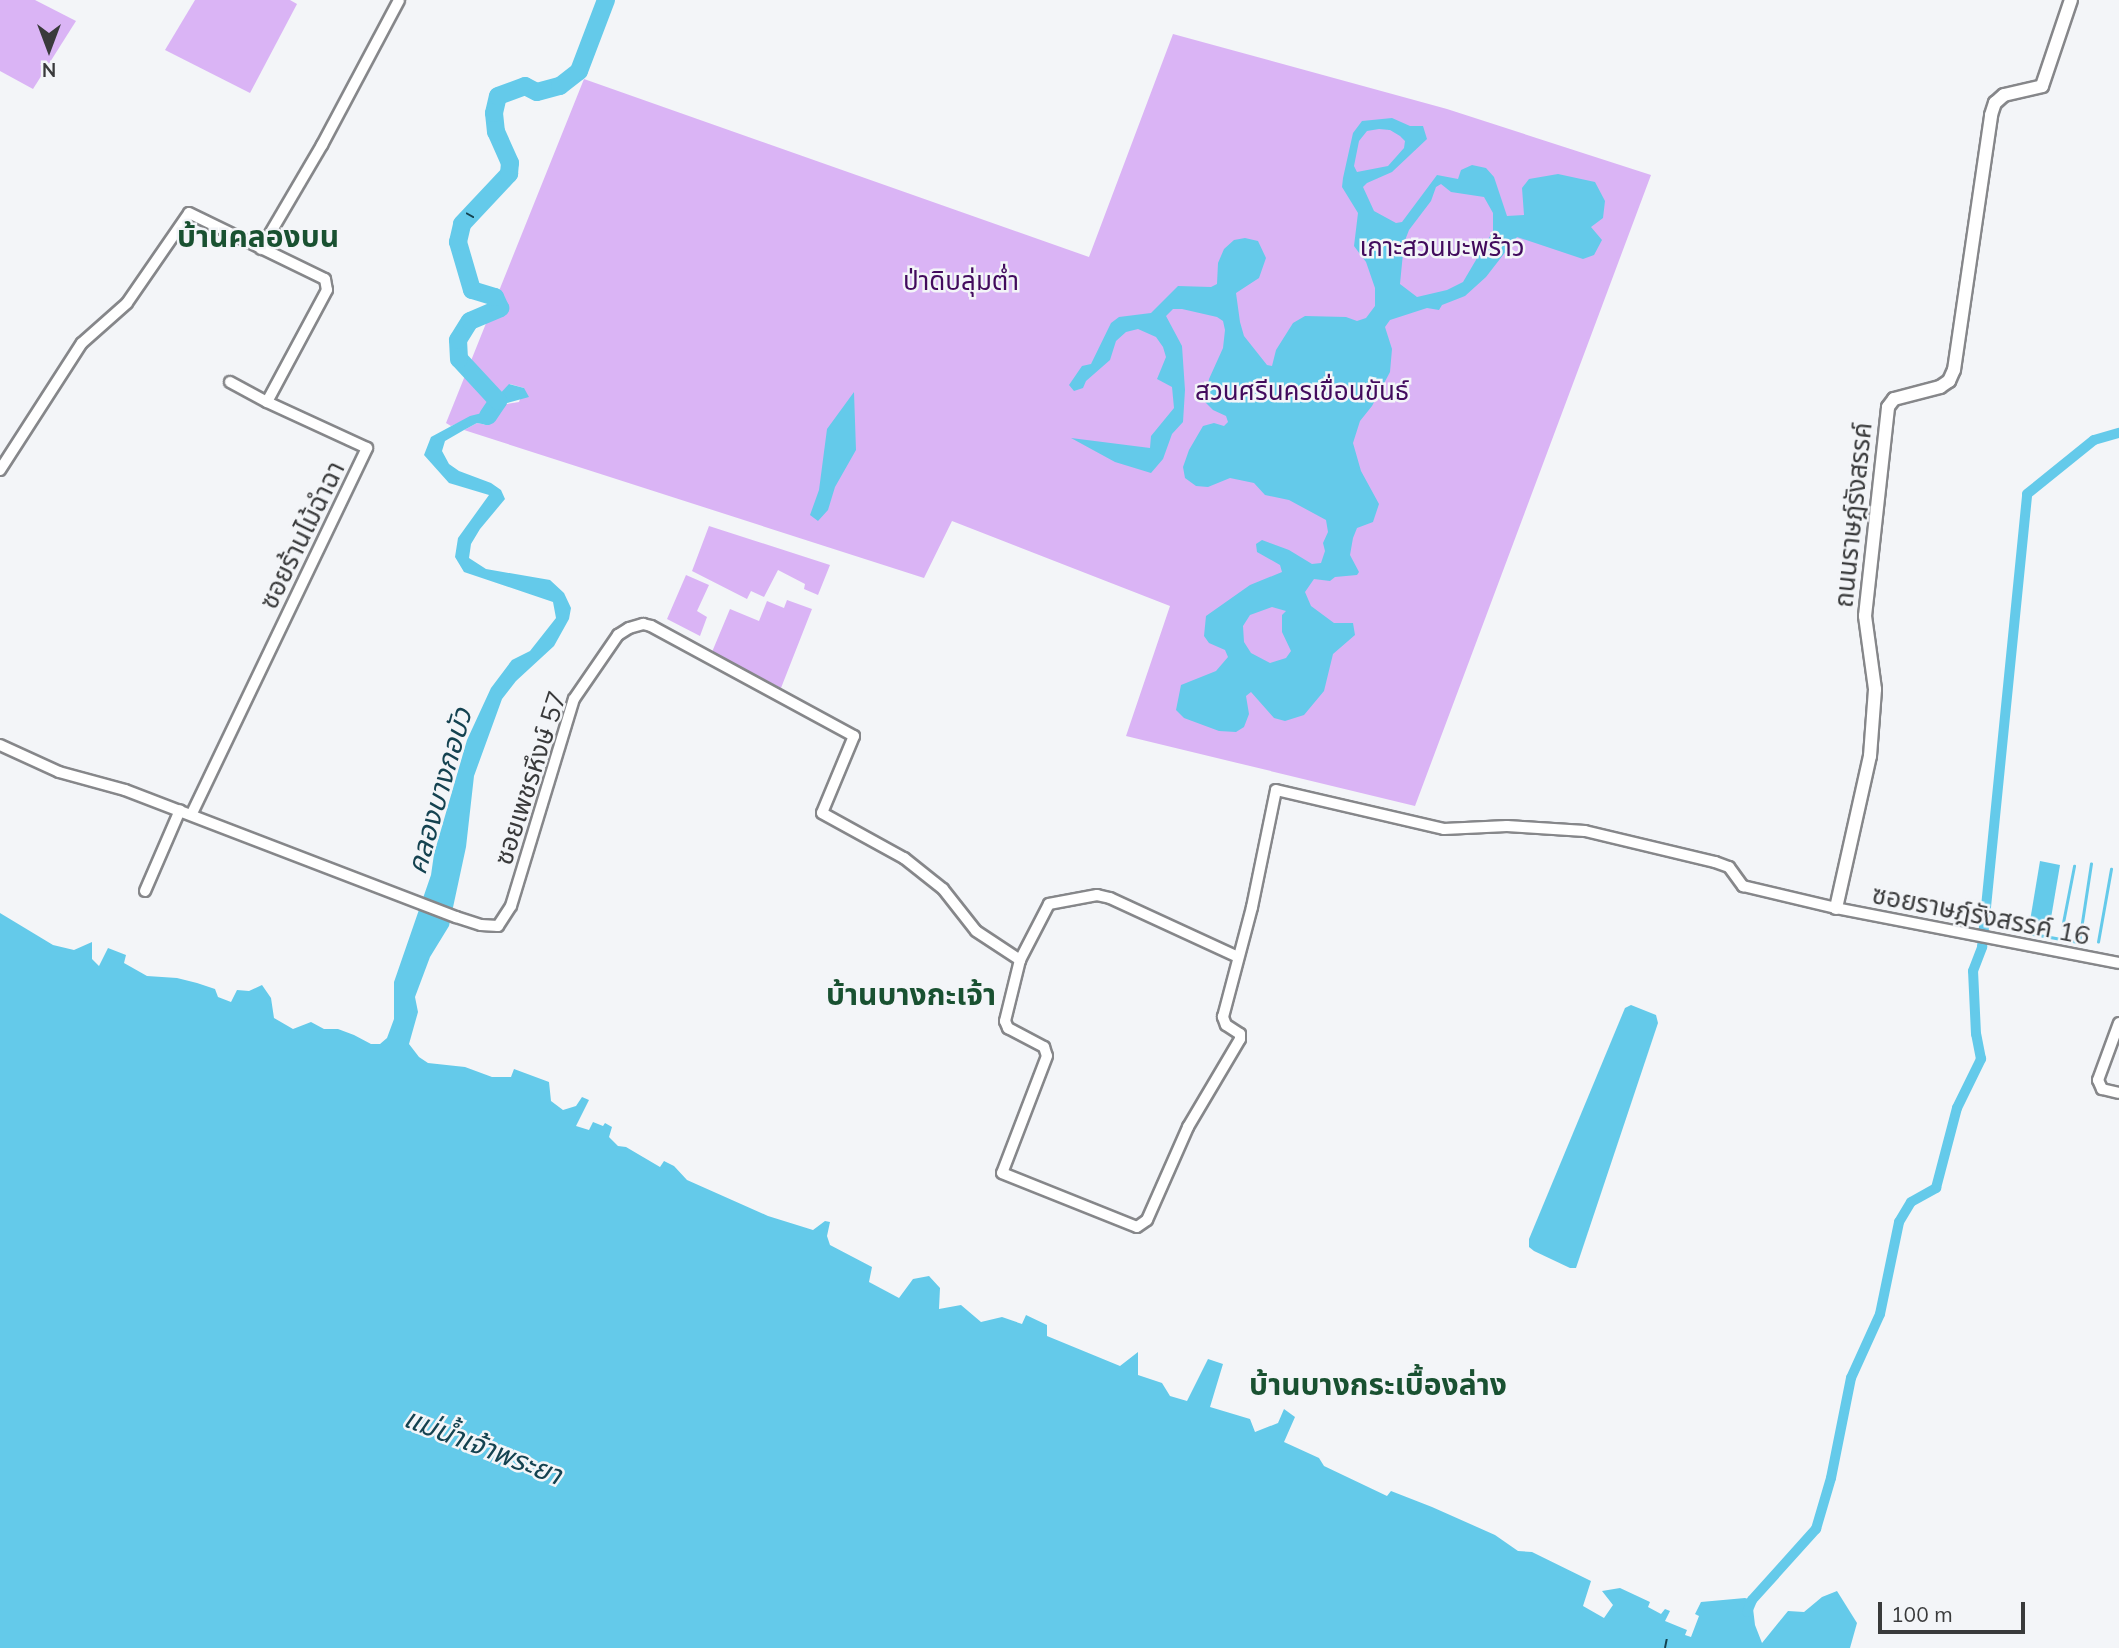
<!DOCTYPE html>
<html>
<head>
<meta charset="utf-8">
<style>
	body { margin:0 }
	#map { position:relative; width:2119px; height:1648px; overflow:hidden; background:#f3f5f8; font-family:Mulish,"Noto Sans Thai",sans-serif }
	div>[style] { position:absolute }
	.green>* { inset:0; background:#dab4f5 }
	.water>* { inset:0; background:#64caea }
	.stream>* { height:2.5px; margin:-1.25px; padding:0 1.25px; transform-origin:1.25px; border-radius:1.25px; background:#64caea }
	.canal>* { height:10px; margin:-5px; padding:0 5px; transform-origin:5px; border-radius:5px; background:#64caea }
	.river>* { height:18px; margin:-9px; padding:0 9px; transform-origin:9px; border-radius:9px; background:#64caea }
	.ferry>* { height:2px; margin-top:-1px; transform-origin:0; background:repeating-linear-gradient(90deg,#144250 0 9px,transparent 0 16px) }
	.roads { filter:drop-shadow(2px 0 #86878a) drop-shadow(-2px 0 #86878a) drop-shadow(0 2px #86878a) drop-shadow(0 -2px #86878a) }
	.minor>* { height:10px; margin:-5px; padding:0 5px; transform-origin:5px; border-radius:5px; background:#fff }
	.tertiary>* { height:12px; margin:-6px; padding:0 6px; transform-origin:6px; border-radius:6px; background:#fff }
	span { translate:-50% -50%; white-space:nowrap; text-align:center; line-height:1.15; -webkit-text-stroke:5px #f3f5f8; paint-order:stroke }
	.park-label { font-size:26px; color:#420b5d }
	.street-label { font-size:26px; color:#393a3b }
	.water-label { font-size:28px; color:#144250; font-style:italic }
	.quarter-label { font-size:30px; color:#195131; font-weight:700 }
	.north { position:absolute; left:14px; top:14px; width:70px; height:70px; -webkit-text-stroke:5px #f3f5f8; paint-order:stroke; rotate:180deg; font-size:19px; font-weight:700; line-height:28px; text-align:center; color:#393a3b }
	.north::after { content:''; display:block; margin:auto; width:24px; height:32px; background:#393a3b; clip-path:polygon(50% 0,100% 100%,50% 72%,0 100%) }
	.scale { position:absolute; left:1878px; top:1602px; width:147px; height:32px; box-sizing:border-box; border:4px solid #393a3b; border-top:0; padding-left:9px; font-size:21px; line-height:24px; white-space:nowrap; color:#393a3b; -webkit-text-stroke:5px #f3f5f8; paint-order:stroke }
</style>
</head>
<body>
<div id="map">
	<div class="green">
		<div style="clip-path:polygon(0 0,35px 0,76px 21px,33px 89px,0 71px)"></div>
		<div style="clip-path:polygon(195px 0,290px 0,297px 4px,250px 93px,165px 50px)"></div>
		<div style="clip-path:polygon(1173px 34px,1447px 109px,1651px 175px,1415px 806px,1126px 736px,1170px 606px,952px 521px,924px 578px,464px 430px,477px 423px,487px 425px,500px 405px,519px 402px,524px 388px,510px 384px,482px 413px,451px 426px,446px 423px,584px 79px,1089px 257px)"></div>
		<div style="clip-path:polygon(709px 526px,830px 565px,818px 595px,804px 589px,805px 584px,778px 570px,764px 597px,751px 591px,747px 599px,692px 571px)"></div>
		<div style="clip-path:polygon(686px 575px,709px 585px,697px 611px,707px 617px,700px 636px,667px 619px)"></div>
		<div style="clip-path:polygon(787px 600px,812px 609px,781px 688px,712px 652px,730px 609px,759px 621px,767px 601px,784px 608px)"></div>
	</div>
	<div class="water">
		<div style="clip-path:polygon(evenodd,1392px 118px,1410px 126px,1423px 126px,1427px 139px,1392px 172px,1367px 183px,1363px 187px,1374px 211px,1396px 223px,1402px 222px,1437px 175px,1458px 179px,1461px 170px,1472px 165px,1486px 168px,1494px 177px,1507px 216px,1524px 215px,1522px 188px,1529px 179px,1558px 174px,1595px 182px,1605px 201px,1603px 218px,1591px 227px,1602px 240px,1594px 255px,1583px 259px,1517px 237px,1486px 277px,1465px 296px,1442px 305px,1439px 310px,1427px 308px,1390px 320px,1385px 327px,1392px 349px,1390px 372px,1372px 406px,1360px 421px,1353px 443px,1361px 471px,1379px 504px,1373px 522px,1357px 528px,1353px 538px,1350px 555px,1359px 572px,1357px 575px,1335px 577px,1330px 581px,1314px 579px,1305px 592px,1311px 606px,1334px 623px,1353px 623px,1355px 635px,1333px 654px,1324px 691px,1304px 715px,1285px 721px,1274px 718px,1251px 692px,1246px 696px,1249px 714px,1244px 727px,1236px 732px,1219px 731px,1184px 718px,1176px 710px,1181px 685px,1216px 671px,1228px 657px,1225px 650px,1209px 643px,1204px 636px,1206px 616px,1250px 585px,1282px 572px,1280px 565px,1257px 552px,1256px 544px,1262px 540px,1289px 550px,1312px 564px,1321px 563px,1325px 551px,1323px 543px,1328px 532px,1326px 520px,1289px 500px,1265px 495px,1254px 483px,1230px 478px,1208px 487px,1196px 486px,1185px 478px,1183px 467px,1189px 450px,1203px 426px,1214px 423px,1224px 426px,1228px 422px,1226px 416px,1213px 410px,1205px 402px,1209px 379px,1223px 348px,1225px 330px,1223px 321px,1217px 317px,1182px 309px,1173px 309px,1166px 316px,1182px 346px,1185px 390px,1183px 422px,1172px 434px,1163px 459px,1151px 473px,1115px 462px,1071px 438px,1150px 448px,1151px 436px,1174px 408px,1172px 387px,1157px 379px,1166px 357px,1163px 347px,1156px 337px,1138px 329px,1126px 332px,1116px 341px,1110px 360px,1086px 381px,1083px 388px,1074px 391px,1069px 385px,1082px 366px,1091px 364px,1111px 323px,1119px 317px,1151px 313px,1178px 286px,1211px 287px,1217px 284px,1218px 263px,1224px 249px,1234px 240px,1245px 238px,1258px 241px,1266px 258px,1259px 278px,1236px 293px,1240px 322px,1244px 336px,1267px 365px,1272px 366px,1276px 350px,1293px 323px,1305px 316px,1346px 317px,1357px 321px,1366px 318px,1375px 306px,1375px 288px,1366px 262px,1354px 246px,1358px 213px,1342px 187px,1343px 178px,1353px 133px,1362px 121px,1392px 118px,1379px 129px,1390px 130px,1400px 136px,1405px 141px,1404px 148px,1388px 166px,1357px 172px,1354px 166px,1359px 141px,1367px 131px,1379px 129px,1392px 118px,1441px 184px,1451px 192px,1484px 197px,1493px 213px,1493px 231px,1463px 282px,1447px 290px,1417px 297px,1400px 284px,1404px 243px,1409px 230px,1431px 201px,1436px 187px,1441px 184px,1392px 118px,1272px 607px,1286px 611px,1282px 615px,1282px 632px,1291px 651px,1286px 658px,1270px 663px,1251px 653px,1244px 642px,1243px 626px,1250px 615px,1272px 607px)"></div>
		<div style="clip-path:polygon(509px 384px,524px 388px,529px 397px,500px 405px,487px 425px,477px 423px,464px 430px,445px 441px,442px 451px,449px 464px,459px 471px,491px 483px,501px 490px,505px 499px,480px 529px,471px 544px,469px 558px,486px 569px,550px 580px,564px 593px,571px 608px,569px 619px,554px 646px,516px 681px,502px 699px,474px 776px,466px 847px,449px 926px,430px 957px,415px 997px,418px 1012px,409px 1044px,419px 1057px,428px 1063px,465px 1067px,492px 1077px,511px 1077px,514px 1069px,549px 1082px,551px 1101px,563px 1110px,576px 1106px,582px 1097px,589px 1100px,576px 1126px,589px 1130px,593px 1122px,603px 1126px,605px 1123px,612px 1127px,609px 1137px,618px 1146px,626px 1147px,660px 1167px,664px 1161px,674px 1166px,687px 1180px,768px 1216px,813px 1230px,825px 1221px,830px 1222px,827px 1236px,830px 1245px,872px 1267px,869px 1282px,899px 1298px,913px 1279px,929px 1276px,940px 1288px,939px 1309px,961px 1305px,981px 1322px,1002px 1317px,1022px 1324px,1026px 1315px,1047px 1325px,1047px 1336px,1120px 1366px,1138px 1352px,1138px 1375px,1162px 1383px,1170px 1396px,1187px 1401px,1208px 1359px,1223px 1364px,1210px 1407px,1250px 1419px,1255px 1432px,1278px 1423px,1284px 1409px,1295px 1417px,1284px 1442px,1319px 1458px,1324px 1466px,1387px 1496px,1391px 1491px,1432px 1507px,1495px 1535px,1518px 1551px,1532px 1552px,1591px 1581px,1583px 1606px,1604px 1618px,1613px 1605px,1602px 1591px,1620px 1588px,1650px 1602px,1648px 1607px,1661px 1614px,1665px 1609px,1670px 1611px,1665px 1621px,1687px 1630px,1685px 1635px,1691px 1637px,1699px 1616px,1695px 1614px,1701px 1602px,1745px 1598px,1752px 1600px,1755px 1625px,1762px 1643px,1788px 1611px,1804px 1612px,1822px 1597px,1837px 1591px,1857px 1623px,1850px 1648px,0 1648px,0 913px,53px 945px,74px 950px,92px 942px,92px 959px,99px 966px,108px 948px,126px 955px,124px 963px,147px 976px,177px 978px,197px 983px,215px 989px,218px 997px,231px 1002px,237px 990px,249px 991px,262px 985px,271px 998px,274px 1018px,293px 1029px,311px 1022px,324px 1029px,338px 1029px,354px 1035px,371px 1044px,380px 1044px,387px 1038px,394px 1019px,394px 982px,431px 875px,434px 854px,467px 740px,491px 688px,512px 660px,530px 651px,556px 618px,553px 602px,464px 572px,455px 557px,458px 538px,489px 495px,449px 483px,424px 455px,431px 437px,470px 416px,482px 413px)"></div>
		<div style="clip-path:polygon(854px 392px,856px 450px,835px 487px,828px 510px,818px 521px,810px 515px,819px 490px,827px 429px)"></div>
		<div style="clip-path:polygon(2040px 861px,2060px 865px,2050px 924px,2030px 921px)"></div>
		<div style="clip-path:polygon(1631px 1005px,1656px 1015px,1658px 1023px,1576px 1268px,1570px 1268px,1534px 1251px,1529px 1247px,1529px 1239px,1625px 1008px)"></div>
	</div>
	<div class="stream">
		<div style="left:2062px;top:928px;width:63px;rotate:-79deg"></div>
		<div style="left:2033px;top:934px;width:47px;rotate:9.9deg"></div>
		<div style="left:2079px;top:942px;width:79px;rotate:-81.3deg"></div>
		<div style="left:2098px;top:942px;width:74px;rotate:-79.9deg"></div>
	</div>
	<div class="canal">
		<div style="left:1747px;top:1612px;width:13px;rotate:-67deg"></div>
		<div style="left:1752px;top:1600px;width:96px;rotate:-48deg"></div>
		<div style="left:1816px;top:1529px;width:53px;rotate:-73.6deg"></div>
		<div style="left:1831px;top:1478px;width:102px;rotate:-78.7deg"></div>
		<div style="left:1851px;top:1378px;width:70px;rotate:-65.6deg"></div>
		<div style="left:1880px;top:1314px;width:94px;rotate:-78.3deg"></div>
		<div style="left:1899px;top:1222px;width:23px;rotate:-59deg"></div>
		<div style="left:1911px;top:1202px;width:29px;rotate:-29deg"></div>
		<div style="left:1936px;top:1188px;width:83px;rotate:-75.3deg"></div>
		<div style="left:1957px;top:1108px;width:55px;rotate:-63.9deg"></div>
		<div style="left:1981px;top:1059px;width:25px;rotate:-101deg"></div>
		<div style="left:1976px;top:1034px;width:63px;rotate:-92.7deg"></div>
		<div style="left:1973px;top:971px;width:26px;rotate:-69deg"></div>
		<div style="left:1982px;top:947px;width:455px;rotate:-84.3deg"></div>
		<div style="left:2027px;top:494px;width:86px;rotate:-38.9deg"></div>
		<div style="left:2094px;top:440px;width:26px;rotate:-16deg"></div>
	</div>
	<div class="river">
		<div style="left:488px;top:416px;width:18px;rotate:-56deg"></div>
		<div style="left:498px;top:401px;width:57px;rotate:-132.9deg"></div>
		<div style="left:459px;top:359px;width:19px;rotate:-93deg"></div>
		<div style="left:458px;top:340px;width:22px;rotate:-58deg"></div>
		<div style="left:470px;top:321px;width:33px;rotate:-23deg"></div>
		<div style="left:500px;top:308px;width:12px;rotate:-114deg"></div>
		<div style="left:495px;top:297px;width:24px;rotate:-163deg"></div>
		<div style="left:472px;top:290px;width:50px;rotate:-106.3deg"></div>
		<div style="left:458px;top:242px;width:18px;rotate:-77deg"></div>
		<div style="left:462px;top:224px;width:69px;rotate:-46.8deg"></div>
		<div style="left:509px;top:174px;width:11px;rotate:-85deg"></div>
		<div style="left:510px;top:163px;width:34px;rotate:-114deg"></div>
		<div style="left:496px;top:132px;width:19px;rotate:-96deg"></div>
		<div style="left:494px;top:113px;width:17px;rotate:-77deg"></div>
		<div style="left:498px;top:96px;width:29px;rotate:-20deg"></div>
		<div style="left:525px;top:86px;width:13px;rotate:27deg"></div>
		<div style="left:537px;top:92px;width:24px;rotate:-15deg"></div>
		<div style="left:560px;top:86px;width:24px;rotate:-38deg"></div>
		<div style="left:579px;top:71px;width:76px;rotate:-69.2deg"></div>
	</div>
	<div class="ferry">
		<div style="left:466px;top:213px;width:13px;rotate:29deg"></div>
		<div style="left:1665px;top:1648px;width:10px;rotate:-79deg"></div>
	</div>
	<div class="roads">
		<div class="minor">
			<div style="left:261px;top:249px;width:121px;rotate:-59.6deg"></div>
			<div style="left:322px;top:145px;width:164px;rotate:-62deg"></div>
			<div style="left:230px;top:382px;width:42px;rotate:28.4deg"></div>
			<div style="left:0;top:470px;width:151px;rotate:-57.2deg"></div>
			<div style="left:82px;top:343px;width:60px;rotate:-41.6deg"></div>
			<div style="left:127px;top:303px;width:109px;rotate:-55.4deg"></div>
			<div style="left:189px;top:213px;width:151px;rotate:25.9deg"></div>
			<div style="left:325px;top:279px;width:11px;rotate:80deg"></div>
			<div style="left:327px;top:290px;width:127px;rotate:118.2deg"></div>
			<div style="left:267px;top:402px;width:110px;rotate:24.7deg"></div>
			<div style="left:367px;top:448px;width:406px;rotate:115.6deg"></div>
			<div style="left:0;top:745px;width:65px;rotate:24.6deg"></div>
			<div style="left:59px;top:772px;width:68px;rotate:15.3deg"></div>
			<div style="left:125px;top:790px;width:355px;rotate:21deg"></div>
			<div style="left:456px;top:917px;width:26px;rotate:18deg"></div>
			<div style="left:481px;top:925px;width:17px;rotate:3deg"></div>
			<div style="left:498px;top:926px;width:24px;rotate:-57deg"></div>
			<div style="left:511px;top:906px;width:216px;rotate:-73.1deg"></div>
			<div style="left:574px;top:699px;width:78px;rotate:-55.5deg"></div>
			<div style="left:618px;top:635px;width:13px;rotate:-32deg"></div>
			<div style="left:629px;top:628px;width:15px;rotate:-16deg"></div>
			<div style="left:643px;top:624px;width:8px;rotate:14deg"></div>
			<div style="left:651px;top:626px;width:231px;rotate:28.5deg"></div>
			<div style="left:854px;top:736px;width:83px;rotate:112.6deg"></div>
			<div style="left:822px;top:813px;width:94px;rotate:28.8deg"></div>
			<div style="left:904px;top:858px;width:50px;rotate:38.5deg"></div>
			<div style="left:943px;top:889px;width:53px;rotate:51.8deg"></div>
			<div style="left:976px;top:931px;width:53px;rotate:33.4deg"></div>
			<div style="left:145px;top:891px;width:88px;rotate:-66.6deg"></div>
			<div style="left:1238px;top:957px;width:141px;rotate:-155.3deg"></div>
			<div style="left:1110px;top:898px;width:13px;rotate:-167deg"></div>
			<div style="left:1097px;top:895px;width:49px;rotate:169.4deg"></div>
			<div style="left:1049px;top:904px;width:63px;rotate:117.4deg"></div>
			<div style="left:1020px;top:960px;width:63px;rotate:103.8deg"></div>
			<div style="left:1005px;top:1021px;width:8px;rotate:67deg"></div>
			<div style="left:1008px;top:1028px;width:41px;rotate:27.8deg"></div>
			<div style="left:1044px;top:1047px;width:9px;rotate:72deg"></div>
			<div style="left:1047px;top:1056px;width:125px;rotate:111deg"></div>
			<div style="left:1002px;top:1173px;width:145px;rotate:21.8deg"></div>
			<div style="left:1137px;top:1227px;width:12px;rotate:-35deg"></div>
			<div style="left:1147px;top:1220px;width:102px;rotate:-66.2deg"></div>
			<div style="left:1188px;top:1127px;width:102px;rotate:-59.4deg"></div>
			<div style="left:1240px;top:1039px;width:5px;rotate:-90deg"></div>
			<div style="left:1240px;top:1034px;width:17px;rotate:-147deg"></div>
			<div style="left:1226px;top:1025px;width:9px;rotate:-111deg"></div>
			<div style="left:1223px;top:1017px;width:114px;rotate:-75.2deg"></div>
			<div style="left:1252px;top:907px;width:119px;rotate:-78.4deg"></div>
			<div style="left:1276px;top:790px;width:172px;rotate:13.1deg"></div>
			<div style="left:1444px;top:829px;width:63px;rotate:-2.7deg"></div>
			<div style="left:1507px;top:826px;width:78px;rotate:3.7deg"></div>
			<div style="left:1585px;top:831px;width:134px;rotate:13.4deg"></div>
			<div style="left:1715px;top:862px;width:15px;rotate:20deg"></div>
			<div style="left:1729px;top:867px;width:24px;rotate:54deg"></div>
			<div style="left:1743px;top:886px;width:96px;rotate:13.3deg"></div>
			<div style="left:1836px;top:908px;width:288px;rotate:11deg"></div>
			<div style="left:2119px;top:1023px;width:61px;rotate:110.2deg"></div>
			<div style="left:2098px;top:1080px;width:10px;rotate:66deg"></div>
			<div style="left:2102px;top:1089px;width:17px;rotate:13deg"></div>
		</div>
		<div class="tertiary">
			<div style="left:1836px;top:908px;width:156px;rotate:-77.4deg"></div>
			<div style="left:1870px;top:756px;width:67px;rotate:-85.7deg"></div>
			<div style="left:1875px;top:689px;width:74px;rotate:-97.8deg"></div>
			<div style="left:1865px;top:616px;width:210px;rotate:-83.7deg"></div>
			<div style="left:1888px;top:407px;width:10px;rotate:-53deg"></div>
			<div style="left:1894px;top:399px;width:48px;rotate:-14.6deg"></div>
			<div style="left:1940px;top:387px;width:11px;rotate:-34deg"></div>
			<div style="left:1949px;top:381px;width:12px;rotate:-66deg"></div>
			<div style="left:1954px;top:370px;width:258px;rotate:-81.7deg"></div>
			<div style="left:1991px;top:115px;width:13px;rotate:-72deg"></div>
			<div style="left:1995px;top:103px;width:12px;rotate:-42deg"></div>
			<div style="left:2004px;top:95px;width:39px;rotate:-13deg"></div>
			<div style="left:2042px;top:86px;width:91px;rotate:-71.4deg"></div>
		</div>
	</div>
	<div class="park-label">
		<span style="left:1442px;top:247px">เกาะสวนมะพร้าว</span>
		<span style="left:961px;top:281px">ป่าดิบลุ่มต่ำ</span>
		<span style="left:1302px;top:391px">สวนศรีนครเขื่อนขันธ์</span>
	</div>
	<div class="street-label">
		<span style="left:1853px;top:515px;rotate:-84deg">ถนนราษฎ์รังสรรค์</span>
		<span style="left:302px;top:535px;rotate:-64deg">ซอยร้านไม้ฉำฉา</span>
		<span style="left:530px;top:778px;rotate:-72deg">ซอยเพชรหึงษ์ 57</span>
		<span style="left:1981px;top:915px;rotate:11deg">ซอยราษฎ์รังสรรค์ 16</span>
	</div>
	<div class="water-label">
		<span style="left:439px;top:791px;rotate:-74deg">คลองบางกอบัว</span>
		<span style="left:483px;top:1446px;rotate:21deg">แม่น้ำเจ้าพระยา</span>
	</div>
	<div class="quarter-label">
		<span style="left:258px;top:236px">บ้านคลองบน</span>
		<span style="left:911px;top:994px">บ้านบางกะเจ้า</span>
		<span style="left:1378px;top:1384px">บ้านบางกระเบื้องล่าง</span>
	</div>
	<div class="north">N</div>
	<div class="scale">100 m</div>
</div>
</body>
</html>
